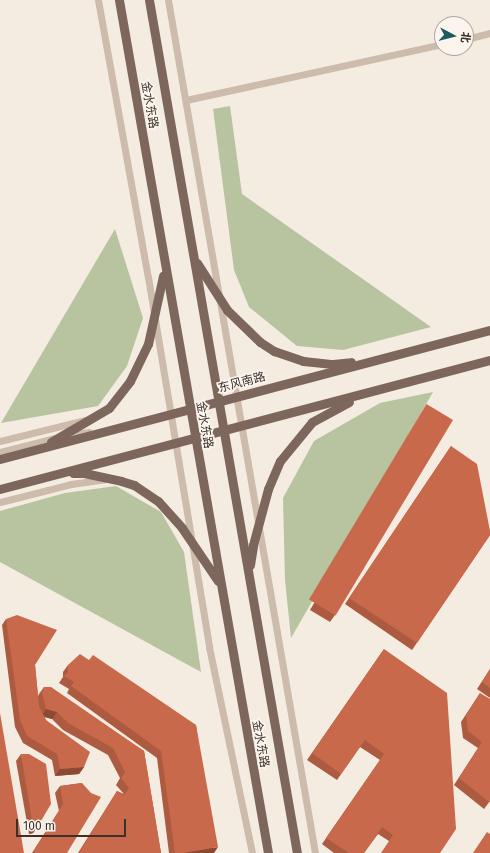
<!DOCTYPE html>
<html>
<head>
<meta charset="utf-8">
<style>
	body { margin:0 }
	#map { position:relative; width:490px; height:853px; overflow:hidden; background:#f4ebe1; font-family:"Fira Sans","Noto Sans SC",sans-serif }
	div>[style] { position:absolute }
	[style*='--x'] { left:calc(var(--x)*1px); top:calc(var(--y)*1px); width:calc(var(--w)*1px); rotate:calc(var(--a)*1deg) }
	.green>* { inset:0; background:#b8c4a0 }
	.minor>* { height:7px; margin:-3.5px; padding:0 3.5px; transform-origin:3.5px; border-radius:3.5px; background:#cdbbac }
	.major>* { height:9px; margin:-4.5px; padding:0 4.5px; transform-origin:4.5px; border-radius:4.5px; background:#7d675c }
	.wall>* { inset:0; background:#ac5a40 }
	.shaded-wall>* { inset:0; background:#8c4a34 }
	.building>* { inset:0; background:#c8694b; transform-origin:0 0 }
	span { translate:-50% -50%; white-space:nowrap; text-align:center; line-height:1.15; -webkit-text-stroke:3.5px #fbf5ee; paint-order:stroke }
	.street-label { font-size:12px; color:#3b302b }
	.north { position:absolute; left:434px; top:16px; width:40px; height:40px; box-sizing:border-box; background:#fbf5ee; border:1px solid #aea6a0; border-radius:50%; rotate:97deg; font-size:11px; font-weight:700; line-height:16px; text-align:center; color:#3b302b }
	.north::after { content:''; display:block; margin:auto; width:14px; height:18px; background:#1f5a5e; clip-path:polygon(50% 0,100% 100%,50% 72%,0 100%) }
	.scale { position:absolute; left:16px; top:819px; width:110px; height:18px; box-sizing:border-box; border:2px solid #3b302b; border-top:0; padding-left:5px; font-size:12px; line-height:14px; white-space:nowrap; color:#3b302b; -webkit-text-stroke:3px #fbf5ee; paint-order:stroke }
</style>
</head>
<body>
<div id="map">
	<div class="green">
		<div style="clip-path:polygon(230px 106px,242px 194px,431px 327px,343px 350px,297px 346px,249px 307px,234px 270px,213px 109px)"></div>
		<div style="clip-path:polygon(115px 229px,143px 318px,127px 366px,98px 406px,1px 423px)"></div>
		<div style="clip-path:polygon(433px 392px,291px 638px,285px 580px,283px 498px,314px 441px,380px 403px)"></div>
		<div style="clip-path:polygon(116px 486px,161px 512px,184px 552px,201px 672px,0 562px,0 511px,65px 493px)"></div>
	</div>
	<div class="minor">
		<div style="--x:98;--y:0;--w:281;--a:79.8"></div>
		<div style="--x:148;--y:277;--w:375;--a:80.6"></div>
		<div style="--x:209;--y:647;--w:210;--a:78.2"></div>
		<div style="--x:168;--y:0;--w:866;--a:80.22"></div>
		<div style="--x:466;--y:39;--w:25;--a:-14"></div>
		<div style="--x:186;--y:100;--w:262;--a:-12.3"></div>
		<div style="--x:65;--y:435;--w:24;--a:-7"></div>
		<div style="--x:0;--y:441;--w:88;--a:-13.9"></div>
		<div style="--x:0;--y:452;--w:57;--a:-14.3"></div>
		<div style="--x:0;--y:502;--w:73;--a:-14.2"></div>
		<div style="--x:71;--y:484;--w:34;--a:-8"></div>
	</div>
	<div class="major">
		<div style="--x:119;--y:0;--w:866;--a:80.09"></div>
		<div style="--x:149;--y:0;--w:866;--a:80.16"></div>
		<div style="--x:197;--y:263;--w:56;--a:57.4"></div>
		<div style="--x:227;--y:310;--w:46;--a:44.1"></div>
		<div style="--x:260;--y:342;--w:17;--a:33"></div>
		<div style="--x:274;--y:351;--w:31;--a:19"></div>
		<div style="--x:303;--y:361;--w:30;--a:6"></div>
		<div style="--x:333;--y:364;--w:18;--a:-6"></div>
		<div style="--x:51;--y:442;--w:67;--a:-30.4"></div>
		<div style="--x:109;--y:408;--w:34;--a:-52"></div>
		<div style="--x:130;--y:381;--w:41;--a:-64.1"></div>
		<div style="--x:148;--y:344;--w:70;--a:-77.6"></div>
		<div style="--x:0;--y:459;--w:507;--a:-14.75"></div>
		<div style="--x:73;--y:473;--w:11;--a:0"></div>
		<div style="--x:84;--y:473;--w:38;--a:12"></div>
		<div style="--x:121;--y:481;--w:14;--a:17"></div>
		<div style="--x:134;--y:485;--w:29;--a:34"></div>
		<div style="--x:158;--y:501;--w:36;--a:48"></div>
		<div style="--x:182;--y:528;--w:64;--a:55.8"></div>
		<div style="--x:0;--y:489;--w:507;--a:-14.75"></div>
		<div style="--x:250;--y:565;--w:20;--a:-81"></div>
		<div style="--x:253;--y:545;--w:58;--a:-75"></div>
		<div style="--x:268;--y:489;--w:30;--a:-67"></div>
		<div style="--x:280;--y:461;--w:50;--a:-50.6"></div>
		<div style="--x:312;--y:422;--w:42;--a:-28.4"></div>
	</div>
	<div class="wall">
		<div style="clip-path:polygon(422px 425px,335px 615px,330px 622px,310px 610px,417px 432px)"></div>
		<div style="clip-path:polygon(451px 446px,490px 535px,412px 650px,345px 604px)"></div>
		<div style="clip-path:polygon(6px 619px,35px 665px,38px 696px,39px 694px,44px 687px,144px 751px,161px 853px,78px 853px,117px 791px,124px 794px,116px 785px,120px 778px,108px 755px,63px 730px,52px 719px,44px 717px,46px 720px,84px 767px,79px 774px,55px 776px,52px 760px,23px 743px,15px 727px,2px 625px)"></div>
		<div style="clip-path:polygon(384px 649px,456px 829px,389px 841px,378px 834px,364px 853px,334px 853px,322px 844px,380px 760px,360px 747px,337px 780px,307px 760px)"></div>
		<div style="clip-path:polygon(68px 665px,196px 725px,214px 853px,169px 853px,157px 758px,67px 693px,69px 689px,59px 683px,63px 677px,63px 672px)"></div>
		<div style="clip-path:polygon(490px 669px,490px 698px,477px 689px)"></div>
		<div style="clip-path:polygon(480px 693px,490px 801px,484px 809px,454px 785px,478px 748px,463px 738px,461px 722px)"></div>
		<div style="clip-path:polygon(21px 754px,38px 826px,33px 833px,29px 834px,16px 761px)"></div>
		<div style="clip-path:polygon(82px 783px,67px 853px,32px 853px,59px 811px,55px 793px,60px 786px)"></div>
	</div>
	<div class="shaded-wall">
		<div style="clip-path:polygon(46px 709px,57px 712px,52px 719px,42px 716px)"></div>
		<div style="clip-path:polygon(84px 767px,79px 774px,55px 776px,60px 769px)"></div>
		<div style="clip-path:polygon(38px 826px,33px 833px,29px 834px,33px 827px)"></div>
		<div style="clip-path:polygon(218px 847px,214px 853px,183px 853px)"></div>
	</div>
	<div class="building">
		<div style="left:453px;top:420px;width:228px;height:31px;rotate:121deg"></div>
		<div style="clip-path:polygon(451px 446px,477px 464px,490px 531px,490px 535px,417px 643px,349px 598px)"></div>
		<div style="clip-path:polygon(17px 615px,57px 630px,35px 665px,39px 706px,46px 720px,90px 752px,84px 767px,60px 769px,57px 754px,27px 736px,20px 720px,6px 619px)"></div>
		<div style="clip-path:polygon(384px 649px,447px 693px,456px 829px,440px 853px,381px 853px,393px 835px,382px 827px,364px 853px,349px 853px,326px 838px,384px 754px,365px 740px,341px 774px,312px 753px)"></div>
		<div style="clip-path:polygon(80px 654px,89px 660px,93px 655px,196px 725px,218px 847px,183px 853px,175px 853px,161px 751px,71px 686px,74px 682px,64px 676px,68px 672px,68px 665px)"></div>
		<div style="clip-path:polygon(490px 669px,490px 688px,482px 682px)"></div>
		<div style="clip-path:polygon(44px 687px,51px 687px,144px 751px,161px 853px,79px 853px,117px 791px,124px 795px,129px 788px,121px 778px,125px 772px,113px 748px,68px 723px,57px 712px,46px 709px,42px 693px)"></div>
		<div style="clip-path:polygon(480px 693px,490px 699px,490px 801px,489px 802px,459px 778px,482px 742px,468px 731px,466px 715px)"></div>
		<div style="clip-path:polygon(0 713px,24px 853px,0 853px)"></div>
		<div style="clip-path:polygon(21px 754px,29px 754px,46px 764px,51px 804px,38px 826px,33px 827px)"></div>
		<div style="clip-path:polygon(82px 783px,91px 793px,101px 797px,67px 853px,35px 853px,34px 850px,63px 804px,60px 786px)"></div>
		<div style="clip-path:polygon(487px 832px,490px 834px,490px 853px,473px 853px)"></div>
	</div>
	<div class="street-label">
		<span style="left:149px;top:105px;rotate:80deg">金水东路</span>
		<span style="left:242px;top:383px;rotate:-15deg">东风南路</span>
		<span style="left:204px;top:425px;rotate:80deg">金水东路</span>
		<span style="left:260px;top:744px;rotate:80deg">金水东路</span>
	</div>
	<div class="north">北</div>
	<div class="scale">100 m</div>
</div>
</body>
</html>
